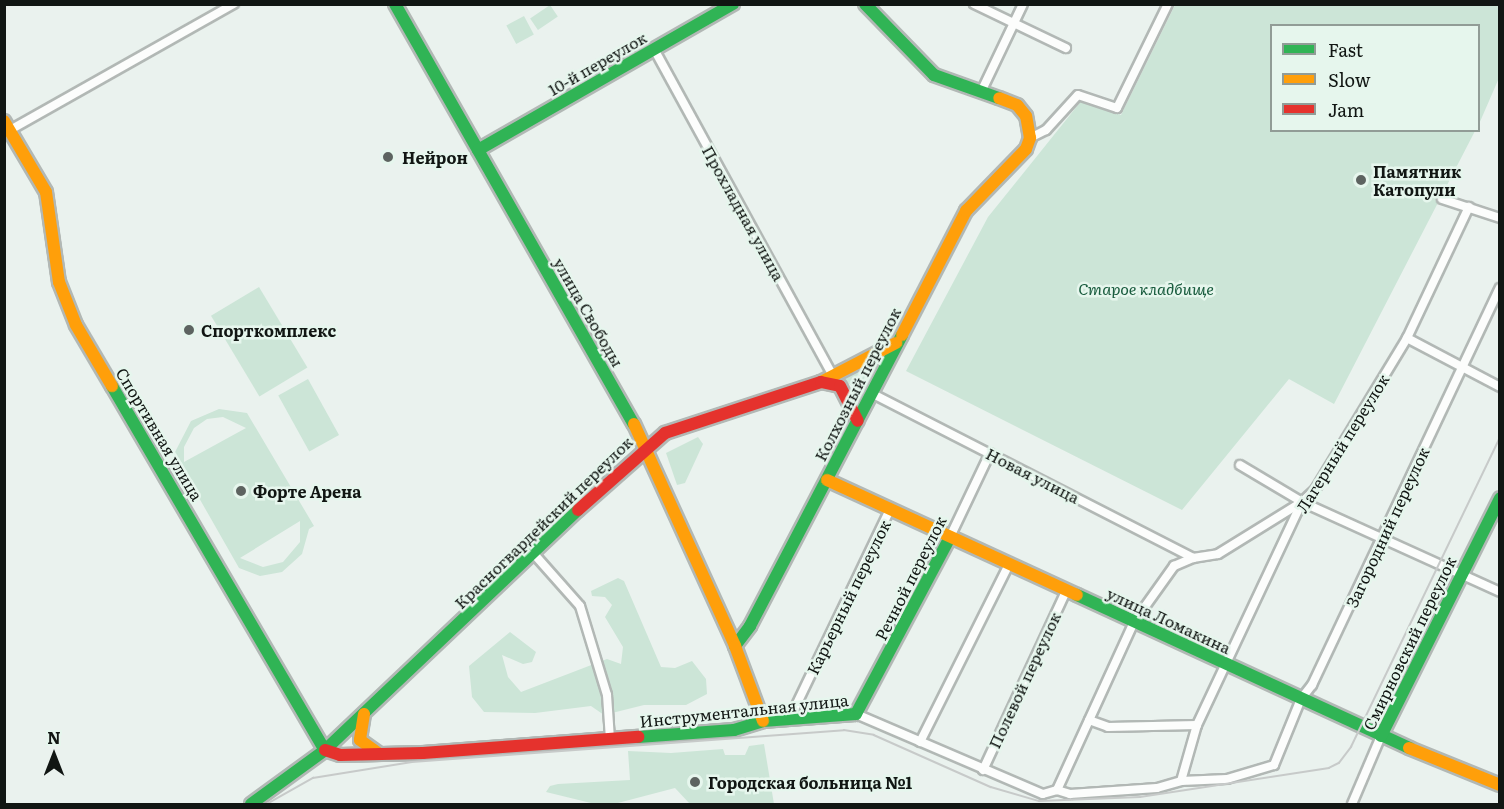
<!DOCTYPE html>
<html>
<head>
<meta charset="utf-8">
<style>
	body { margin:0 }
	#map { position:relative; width:1504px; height:809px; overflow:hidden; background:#eaf2ee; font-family:Literata,serif }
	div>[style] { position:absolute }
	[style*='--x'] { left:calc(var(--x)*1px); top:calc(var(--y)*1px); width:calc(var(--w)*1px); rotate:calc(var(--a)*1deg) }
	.green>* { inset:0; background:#cce5d7; transform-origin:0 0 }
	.roads { filter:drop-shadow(2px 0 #b2b8b5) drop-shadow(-2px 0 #b2b8b5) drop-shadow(0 2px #b2b8b5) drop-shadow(0 -2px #b2b8b5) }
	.street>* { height:8px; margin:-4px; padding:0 4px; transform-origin:4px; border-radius:4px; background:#fcfdfc }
	.fast>* { height:12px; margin:-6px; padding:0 6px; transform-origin:6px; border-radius:6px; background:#30b455 }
	.slow>* { height:12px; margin:-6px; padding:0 6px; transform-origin:6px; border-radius:6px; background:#ff9f0a }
	.jam>* { height:12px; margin:-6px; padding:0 6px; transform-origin:6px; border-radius:6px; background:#e5322d }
	.tram>* { height:1.5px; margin:-0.75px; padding:0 0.75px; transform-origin:0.75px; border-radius:0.75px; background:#c7cac9 }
	.dots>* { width:16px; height:16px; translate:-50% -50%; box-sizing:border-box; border:3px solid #e6f6ed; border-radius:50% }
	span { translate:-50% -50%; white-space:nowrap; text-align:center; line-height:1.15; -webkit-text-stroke:5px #e6f6ed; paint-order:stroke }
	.street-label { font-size:16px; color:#111613 }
	.poi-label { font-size:16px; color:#111613; font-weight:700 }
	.left { translate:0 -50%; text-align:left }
	.park-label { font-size:16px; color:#195c3e; font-style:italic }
	.frame { position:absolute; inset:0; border:6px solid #111613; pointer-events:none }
	.legend { position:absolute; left:1270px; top:24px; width:210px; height:108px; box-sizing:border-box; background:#e6f6ed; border:2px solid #919c96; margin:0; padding:8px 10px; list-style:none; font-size:18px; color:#111613 }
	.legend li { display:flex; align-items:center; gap:12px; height:30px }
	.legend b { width:30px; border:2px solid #919c96 }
	.north { position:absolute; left:24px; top:725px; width:60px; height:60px; -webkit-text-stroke:4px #e6f6ed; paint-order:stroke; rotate:0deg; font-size:16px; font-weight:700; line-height:24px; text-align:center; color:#111613 }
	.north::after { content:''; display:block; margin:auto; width:21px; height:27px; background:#111613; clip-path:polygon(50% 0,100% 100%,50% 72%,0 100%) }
</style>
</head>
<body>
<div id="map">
	<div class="green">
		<div style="left:550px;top:5px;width:14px;height:24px;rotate:56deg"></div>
		<div style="clip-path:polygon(1175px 5px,1499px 5px,1499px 78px,1479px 124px,1478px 26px,1272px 26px,1272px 130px,1475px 131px,1334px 404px,1289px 379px,1182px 510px,906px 371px,988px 217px,1082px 100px,1121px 115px)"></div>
		<div style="left:524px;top:16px;width:21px;height:20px;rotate:62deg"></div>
		<div style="left:259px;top:287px;width:94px;height:56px;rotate:59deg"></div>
		<div style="clip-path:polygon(882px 359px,862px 401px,856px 388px,840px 379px)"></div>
		<div style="left:308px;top:379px;width:64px;height:34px;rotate:61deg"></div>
		<div style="clip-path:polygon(evenodd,219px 409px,247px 413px,314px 526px,309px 529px,302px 554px,282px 572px,260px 576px,239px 568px,174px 454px,191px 421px,219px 409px,223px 417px,246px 428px,184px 462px,184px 447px,194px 428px,207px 419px,223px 417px,219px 409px,300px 521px,300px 542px,283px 562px,263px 567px,240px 558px,300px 521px)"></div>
		<div style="clip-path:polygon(698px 437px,703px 444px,685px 483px,677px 485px,666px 453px)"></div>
		<div style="clip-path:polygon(618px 578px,624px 581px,661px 667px,675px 668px,692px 661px,706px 679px,707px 694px,686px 705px,644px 705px,604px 715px,591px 706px,535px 713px,484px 712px,472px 697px,469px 666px,510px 632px,536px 652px,532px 662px,523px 664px,502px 655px,508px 677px,521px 692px,607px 659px,621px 664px,623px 647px,605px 617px,612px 605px,605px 597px,592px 596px,591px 591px)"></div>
		<div style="clip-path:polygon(764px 744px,774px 804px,690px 804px,675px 788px,614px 804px,595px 804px,546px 792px,550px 786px,558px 784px,630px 780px,628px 751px,671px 753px,723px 749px,725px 755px,745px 755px,749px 746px)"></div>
	</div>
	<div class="roads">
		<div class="street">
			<div style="--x:974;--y:4;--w:102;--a:25.6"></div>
			<div style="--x:654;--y:49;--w:373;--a:61.3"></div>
			<div style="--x:982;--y:90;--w:95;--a:-64.5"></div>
			<div style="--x:10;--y:130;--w:257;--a:-29.4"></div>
			<div style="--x:1030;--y:138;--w:18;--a:-27"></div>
			<div style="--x:1046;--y:130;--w:47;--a:-47.6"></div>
			<div style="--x:1078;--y:95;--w:41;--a:18.4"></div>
			<div style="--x:1117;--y:108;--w:116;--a:-63.9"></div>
			<div style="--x:1442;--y:199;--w:61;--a:18.1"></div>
			<div style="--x:1407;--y:338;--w:105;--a:27.8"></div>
			<div style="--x:873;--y:394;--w:360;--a:27.1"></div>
			<div style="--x:1240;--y:465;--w:72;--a:30.8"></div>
			<div style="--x:1302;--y:502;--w:217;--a:24.4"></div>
			<div style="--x:950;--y:537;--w:93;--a:-64.5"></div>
			<div style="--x:534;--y:554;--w:69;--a:48.5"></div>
			<div style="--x:580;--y:606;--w:93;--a:73.1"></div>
			<div style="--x:607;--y:695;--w:44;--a:86.1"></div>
			<div style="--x:856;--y:714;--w:203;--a:23.2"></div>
			<div style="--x:1043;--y:794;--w:15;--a:-16"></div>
			<div style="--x:1057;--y:790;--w:14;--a:17"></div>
			<div style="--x:1070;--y:794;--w:87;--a:-3.9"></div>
			<div style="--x:1157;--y:788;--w:25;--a:-16"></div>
			<div style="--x:1181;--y:781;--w:46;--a:-2.5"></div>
			<div style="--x:1227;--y:779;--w:49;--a:-16.6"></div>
			<div style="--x:1274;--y:765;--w:71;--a:-67.8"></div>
			<div style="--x:1301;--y:699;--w:18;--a:-52"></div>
			<div style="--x:1312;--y:685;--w:439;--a:-64.7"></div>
			<div style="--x:790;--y:718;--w:232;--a:-64.4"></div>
			<div style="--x:1089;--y:720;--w:20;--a:20"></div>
			<div style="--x:1108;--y:727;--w:89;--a:-1.3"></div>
			<div style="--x:920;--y:742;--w:199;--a:-63.4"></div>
			<div style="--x:983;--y:770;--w:197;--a:-65.1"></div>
			<div style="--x:1181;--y:781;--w:58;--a:-74.1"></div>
			<div style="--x:1197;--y:725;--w:246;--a:-64.8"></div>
			<div style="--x:1302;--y:502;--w:18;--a:-43"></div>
			<div style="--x:1315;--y:490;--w:178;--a:-58.8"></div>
			<div style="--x:1407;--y:338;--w:145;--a:-64.7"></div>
			<div style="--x:1057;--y:790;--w:185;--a:-65.4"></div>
			<div style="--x:1134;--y:622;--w:69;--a:-54.5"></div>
			<div style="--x:1174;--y:566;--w:21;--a:-23"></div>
			<div style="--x:1193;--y:558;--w:25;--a:-9"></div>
			<div style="--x:1218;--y:554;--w:99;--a:-31.8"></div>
			<div style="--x:1352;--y:804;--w:74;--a:-66.9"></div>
		</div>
		<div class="fast">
			<div style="--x:395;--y:4;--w:483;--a:60.4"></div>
			<div style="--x:865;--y:4;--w:99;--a:45.8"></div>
			<div style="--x:934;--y:75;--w:69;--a:19.5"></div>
			<div style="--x:478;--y:150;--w:294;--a:-29.8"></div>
			<div style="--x:112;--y:386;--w:422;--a:59.7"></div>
			<div style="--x:1077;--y:595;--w:366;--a:24.7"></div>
			<div style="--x:735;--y:646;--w:25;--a:-53"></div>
			<div style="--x:750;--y:626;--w:328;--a:-62.4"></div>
			<div style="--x:1381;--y:736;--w:266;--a:-63.4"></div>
			<div style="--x:638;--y:737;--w:96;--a:-4.2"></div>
			<div style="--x:734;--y:730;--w:30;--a:-17"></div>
			<div style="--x:763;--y:721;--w:93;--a:-4.3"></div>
			<div style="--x:856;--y:714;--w:200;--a:-62"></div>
			<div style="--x:251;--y:804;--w:92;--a:-36.1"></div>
			<div style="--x:325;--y:750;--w:349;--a:-43.5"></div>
		</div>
		<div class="slow">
			<div style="--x:4;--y:121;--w:82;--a:59.4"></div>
			<div style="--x:46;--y:192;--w:91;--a:81.8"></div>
			<div style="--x:59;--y:282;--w:46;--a:68.4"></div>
			<div style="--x:76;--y:325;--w:71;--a:59.5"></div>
			<div style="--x:902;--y:335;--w:140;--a:-62.7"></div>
			<div style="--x:966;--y:211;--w:86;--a:-45.9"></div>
			<div style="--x:1026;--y:149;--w:12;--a:-70"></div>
			<div style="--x:1030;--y:138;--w:22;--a:-100"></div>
			<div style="--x:1026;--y:116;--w:14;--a:-129"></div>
			<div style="--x:1017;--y:105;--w:19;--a:-159"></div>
			<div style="--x:821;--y:382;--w:85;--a:-27.5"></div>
			<div style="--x:634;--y:424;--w:244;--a:65.5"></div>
			<div style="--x:735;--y:646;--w:80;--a:69.5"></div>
			<div style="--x:827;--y:480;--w:275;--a:24.7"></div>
			<div style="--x:364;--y:714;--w:26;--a:99"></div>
			<div style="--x:360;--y:740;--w:22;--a:36"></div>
			<div style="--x:1409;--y:748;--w:98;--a:22.1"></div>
		</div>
		<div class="jam">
			<div style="--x:578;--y:510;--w:116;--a:-41.5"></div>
			<div style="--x:665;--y:433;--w:164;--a:-18.1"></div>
			<div style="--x:821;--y:382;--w:19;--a:12"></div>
			<div style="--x:840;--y:386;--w:39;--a:63"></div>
			<div style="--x:325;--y:750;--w:16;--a:18"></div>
			<div style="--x:340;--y:755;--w:83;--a:-1.4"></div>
			<div style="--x:423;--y:753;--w:216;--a:-4.3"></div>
		</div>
	</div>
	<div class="tram">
		<div style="--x:267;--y:804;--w:53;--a:-29.5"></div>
		<div style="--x:313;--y:778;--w:100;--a:-9.2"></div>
		<div style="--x:412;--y:762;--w:433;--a:-4.2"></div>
		<div style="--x:844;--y:730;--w:30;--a:9"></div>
		<div style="--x:874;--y:735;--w:128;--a:24"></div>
		<div style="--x:991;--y:787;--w:50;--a:16.3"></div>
		<div style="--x:1039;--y:801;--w:101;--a:-2.3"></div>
		<div style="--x:1140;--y:797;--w:191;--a:-8.7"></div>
		<div style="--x:1329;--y:768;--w:11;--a:-27"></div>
		<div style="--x:1339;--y:763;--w:20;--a:-53"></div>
		<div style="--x:1351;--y:747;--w:344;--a:-64.3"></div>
	</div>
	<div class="dots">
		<div style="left:388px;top:157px;background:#5d6360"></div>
		<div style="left:1361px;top:180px;background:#5d6360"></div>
		<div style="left:189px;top:330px;background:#5d6360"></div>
		<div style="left:241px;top:491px;background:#5d6360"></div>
		<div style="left:695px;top:782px;background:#5d6360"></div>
	</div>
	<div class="street-label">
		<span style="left:597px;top:63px;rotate:-30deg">10-й переулок</span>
		<span style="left:744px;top:213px;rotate:61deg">Прохладная улица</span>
		<span style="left:589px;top:312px;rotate:60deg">улица Свободы</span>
		<span style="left:857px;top:384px;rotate:-63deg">Колхозный переулок</span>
		<span style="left:160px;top:434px;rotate:59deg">Спортивная улица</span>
		<span style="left:1342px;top:443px;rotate:-58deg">Лагерный переулок</span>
		<span style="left:1033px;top:475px;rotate:27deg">Новая улица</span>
		<span style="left:543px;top:522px;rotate:-44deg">Красногвардейский переулок</span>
		<span style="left:1387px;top:527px;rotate:-65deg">Загородний переулок</span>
		<span style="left:910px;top:578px;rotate:-63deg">Речной переулок</span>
		<span style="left:848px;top:597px;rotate:-64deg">Карьерный переулок</span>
		<span style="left:1169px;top:620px;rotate:25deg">улица Ломакина</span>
		<span style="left:1409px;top:643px;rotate:-64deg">Смирновский переулок</span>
		<span style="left:1024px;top:680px;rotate:-65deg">Полевой переулок</span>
		<span style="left:744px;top:710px;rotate:-6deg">Инструментальная улица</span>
	</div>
	<div class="poi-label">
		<span class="left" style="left:402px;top:157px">Нейрон</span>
		<span class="left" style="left:1373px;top:180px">Памятник<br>Катопули</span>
		<span class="left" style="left:201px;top:330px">Спорткомплекс</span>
		<span class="left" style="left:253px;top:491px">Форте Арена</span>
		<span class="left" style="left:708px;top:782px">Городская больница №1</span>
	</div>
	<div class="park-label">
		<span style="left:1146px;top:288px">Старое кладбище</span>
	</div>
	<div class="frame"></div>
	<ul class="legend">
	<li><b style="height:8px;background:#30b455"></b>Fast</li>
	<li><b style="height:8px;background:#ff9f0a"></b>Slow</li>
	<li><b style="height:8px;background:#e5322d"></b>Jam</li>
	</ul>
	<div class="north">N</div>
</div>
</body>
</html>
